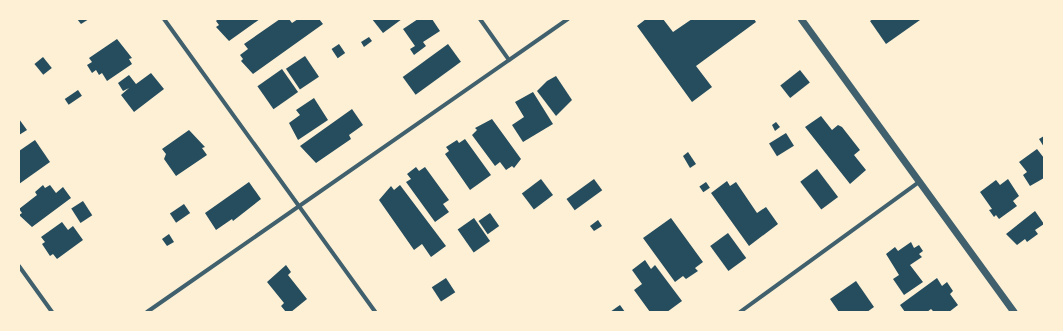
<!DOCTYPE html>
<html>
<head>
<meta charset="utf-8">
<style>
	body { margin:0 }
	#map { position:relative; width:1063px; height:331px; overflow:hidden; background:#fdf0d5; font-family:Rubik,sans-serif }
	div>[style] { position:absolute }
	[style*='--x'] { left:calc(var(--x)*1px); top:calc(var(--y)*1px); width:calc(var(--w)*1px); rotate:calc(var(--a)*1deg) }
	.building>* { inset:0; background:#264d5e; transform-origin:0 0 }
	.minor>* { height:4px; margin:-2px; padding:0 2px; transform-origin:2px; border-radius:2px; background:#3f606c }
	.tertiary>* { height:7px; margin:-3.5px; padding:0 3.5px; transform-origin:3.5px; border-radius:3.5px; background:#3f606c }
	span { translate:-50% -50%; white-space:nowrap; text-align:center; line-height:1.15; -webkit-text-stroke:4px #fdf0d5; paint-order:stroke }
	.frame { position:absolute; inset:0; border:20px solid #fdf0d5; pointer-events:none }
</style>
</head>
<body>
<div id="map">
	<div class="building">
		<div style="clip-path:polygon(77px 19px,89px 19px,81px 24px)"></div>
		<div style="clip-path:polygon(218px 19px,260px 19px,229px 41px,216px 27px,219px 25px,216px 21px)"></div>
		<div style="clip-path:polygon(280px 19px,289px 19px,292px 23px,298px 19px,319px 19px,323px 24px,253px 74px,241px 61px,243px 59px,240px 55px,248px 49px,244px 44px)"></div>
		<div style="clip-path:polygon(372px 19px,402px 19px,383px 33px)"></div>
		<div style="clip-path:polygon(418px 19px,432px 19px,440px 31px,423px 42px,426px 46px,414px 55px,410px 49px,415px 46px,403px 29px)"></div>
		<div style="clip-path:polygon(646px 19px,663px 19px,673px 32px,692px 19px,754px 19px,756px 22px,696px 66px,712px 87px,692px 102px,637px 26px)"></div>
		<div style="clip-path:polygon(873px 19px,919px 19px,920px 20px,886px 44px,870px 21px)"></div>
		<div style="clip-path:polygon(369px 37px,372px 41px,364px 47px,361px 42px)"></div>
		<div style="clip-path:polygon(117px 39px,132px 58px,129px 59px,132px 64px,107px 81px,102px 73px,99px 75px,96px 70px,92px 73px,87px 65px,92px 62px,89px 58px)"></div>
		<div style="left:339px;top:44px;width:11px;height:9px;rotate:56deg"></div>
		<div style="left:448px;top:44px;width:22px;height:56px;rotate:54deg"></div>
		<div style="left:305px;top:56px;width:25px;height:23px;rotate:56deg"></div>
		<div style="left:43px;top:57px;width:14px;height:11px;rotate:51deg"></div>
		<div style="left:282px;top:69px;width:28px;height:30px;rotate:55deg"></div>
		<div style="left:800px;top:70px;width:16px;height:25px;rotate:52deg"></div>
		<div style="clip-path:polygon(151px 73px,164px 89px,134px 112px,121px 95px,129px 88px,123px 91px,118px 83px,129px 75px,136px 84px)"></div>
		<div style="clip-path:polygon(556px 76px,572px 100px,556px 116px,537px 91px,547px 81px)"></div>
		<div style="left:78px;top:90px;width:7px;height:16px;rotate:56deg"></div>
		<div style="clip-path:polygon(533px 92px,553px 124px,523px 142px,512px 125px,524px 117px,515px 102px)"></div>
		<div style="clip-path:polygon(314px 98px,328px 120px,298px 140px,289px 123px,300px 115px,296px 110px)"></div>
		<div style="clip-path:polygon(352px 109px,363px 125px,349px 135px,351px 139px,316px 163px,300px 146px)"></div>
		<div style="clip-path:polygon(821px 116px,832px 130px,838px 125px,842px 127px,860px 150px,854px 155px,866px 170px,850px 184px,805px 127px)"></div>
		<div style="clip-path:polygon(19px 119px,27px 130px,19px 135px)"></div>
		<div style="clip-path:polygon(492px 119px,521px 159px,514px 168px,512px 166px,506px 170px,500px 162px,495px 166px,472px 135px,477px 130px,475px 128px)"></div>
		<div style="clip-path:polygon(776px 122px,780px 127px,775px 131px,772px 125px)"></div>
		<div style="clip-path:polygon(189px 130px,205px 147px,202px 148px,207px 155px,176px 176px,164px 159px,166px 154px,162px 149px)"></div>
		<div style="left:786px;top:133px;width:15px;height:20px;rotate:58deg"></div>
		<div style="clip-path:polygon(1044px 136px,1044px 147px,1039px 139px)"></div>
		<div style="clip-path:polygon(465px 139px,491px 175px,470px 190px,445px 154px,449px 151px,446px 147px,457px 140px,459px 143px)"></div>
		<div style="clip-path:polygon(35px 140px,50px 162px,19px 184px,19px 151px)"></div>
		<div style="clip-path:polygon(1037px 149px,1044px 158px,1044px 178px,1030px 186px,1023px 175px,1027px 172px,1019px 162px)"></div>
		<div style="clip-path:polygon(688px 152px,696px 164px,690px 168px,683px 156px)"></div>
		<div style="clip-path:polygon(416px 167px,419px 171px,425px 167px,449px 200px,443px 204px,449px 212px,435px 222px,406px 182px,411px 179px,407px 174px)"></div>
		<div style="left:817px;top:169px;width:35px;height:21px;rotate:53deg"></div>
		<div style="left:541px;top:179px;width:20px;height:24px;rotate:53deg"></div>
		<div style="left:594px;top:179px;width:14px;height:34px;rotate:54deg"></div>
		<div style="clip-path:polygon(1008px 179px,1019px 196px,1013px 201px,1017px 206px,999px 219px,996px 215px,994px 217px,989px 210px,992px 209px,980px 192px,996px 180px,1000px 185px)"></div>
		<div style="clip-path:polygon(727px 181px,730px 186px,736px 182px,757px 213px,766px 207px,778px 224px,749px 246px,711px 193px)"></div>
		<div style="clip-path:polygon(249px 182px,261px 199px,233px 221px,232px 219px,216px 230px,205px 213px)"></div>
		<div style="left:706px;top:182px;width:7px;height:8px;rotate:56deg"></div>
		<div style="clip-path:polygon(43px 185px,45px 188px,50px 185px,56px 193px,63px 187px,71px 198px,32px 227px,19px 215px,22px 213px,19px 209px,37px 195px,35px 192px)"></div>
		<div style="clip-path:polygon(400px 185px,446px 246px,431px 257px,422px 244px,414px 250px,379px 200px,391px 186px,394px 190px)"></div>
		<div style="left:83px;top:201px;width:17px;height:14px;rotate:57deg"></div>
		<div style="left:184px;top:204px;width:11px;height:17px;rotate:56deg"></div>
		<div style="clip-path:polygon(1035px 211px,1044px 224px,1035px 230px,1038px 234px,1027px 242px,1025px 239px,1017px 245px,1006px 234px)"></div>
		<div style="left:490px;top:213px;width:16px;height:14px;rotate:55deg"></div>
		<div style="left:474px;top:218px;width:28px;height:20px;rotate:55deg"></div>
		<div style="clip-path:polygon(671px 218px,703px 262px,695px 268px,698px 271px,686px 279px,683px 276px,675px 282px,643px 238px)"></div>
		<div style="clip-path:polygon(598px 220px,602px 226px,594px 231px,590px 226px)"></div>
		<div style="clip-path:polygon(62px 222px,68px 230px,73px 226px,83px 240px,57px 259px,53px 254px,50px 256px,42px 244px,45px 242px,41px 237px)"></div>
		<div style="left:728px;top:233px;width:31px;height:22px;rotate:54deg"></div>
		<div style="clip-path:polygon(169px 234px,174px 242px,167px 246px,162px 239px)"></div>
		<div style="clip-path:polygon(911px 242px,914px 248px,919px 245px,923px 251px,919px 254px,922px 257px,910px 265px,923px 282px,904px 295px,893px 279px,899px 275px,886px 254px,895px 247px,898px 251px)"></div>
		<div style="clip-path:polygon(645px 260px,651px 269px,655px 265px,682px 301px,667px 312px,650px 312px,634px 290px,642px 284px,632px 270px)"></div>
		<div style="clip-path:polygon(286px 265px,291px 272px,288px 275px,307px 299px,291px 312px,286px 312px,281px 306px,284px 303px,267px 282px)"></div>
		<div style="left:446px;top:278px;width:17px;height:17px;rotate:57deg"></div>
		<div style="clip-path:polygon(937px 278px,942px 286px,947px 282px,953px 291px,950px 294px,958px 305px,949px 312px,934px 312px,931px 309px,927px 312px,905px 312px,900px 305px)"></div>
		<div style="clip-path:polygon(856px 281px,874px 307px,867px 312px,839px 312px,830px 299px)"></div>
		<div style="clip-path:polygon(620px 305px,625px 312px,610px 312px)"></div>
	</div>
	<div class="minor">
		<div style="--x:164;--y:19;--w:361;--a:54.2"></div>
		<div style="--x:480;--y:19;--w:50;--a:54.7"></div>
		<div style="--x:19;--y:266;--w:57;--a:54.3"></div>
		<div style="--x:147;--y:312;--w:513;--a:-34.84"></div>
		<div style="--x:740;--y:312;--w:221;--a:-36"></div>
	</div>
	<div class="tertiary">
		<div style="--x:801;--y:19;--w:362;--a:54"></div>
	</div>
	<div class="frame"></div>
</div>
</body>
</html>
